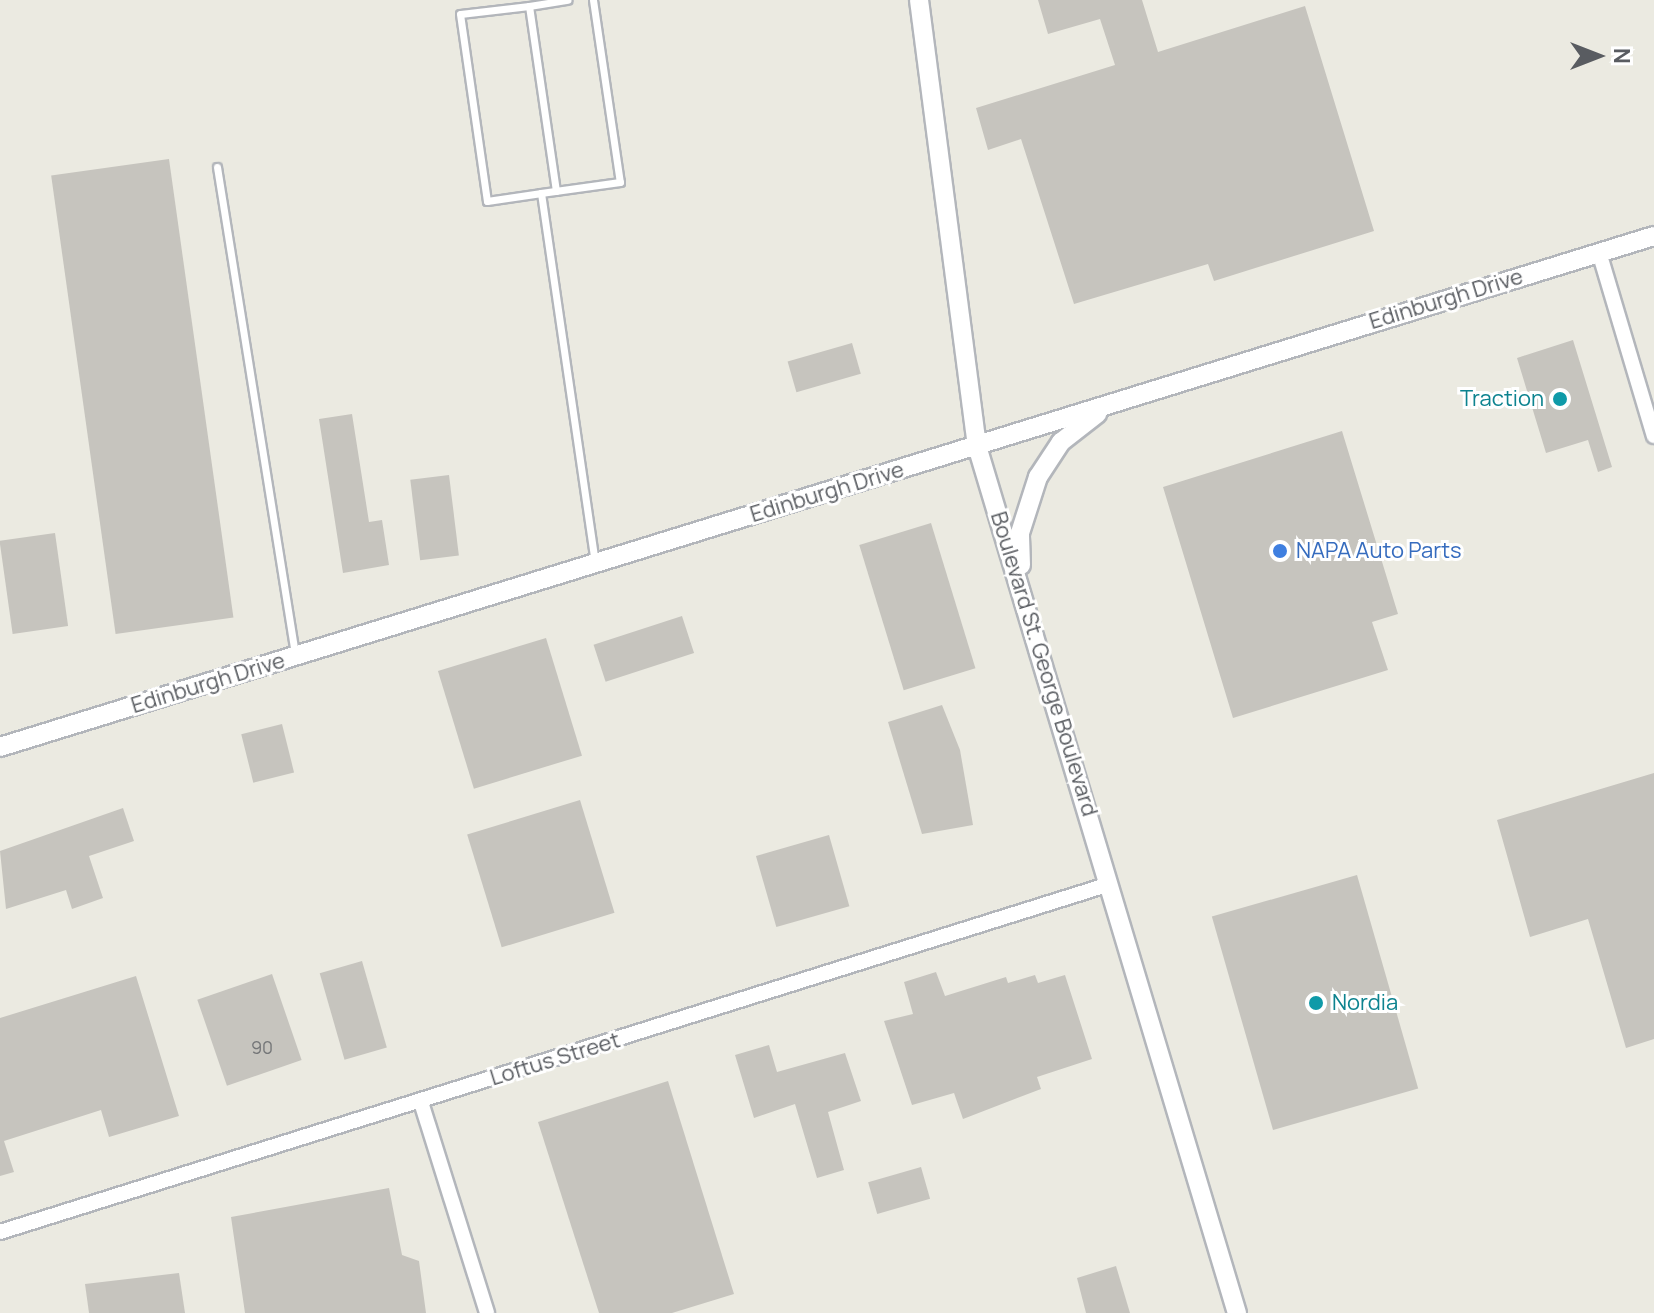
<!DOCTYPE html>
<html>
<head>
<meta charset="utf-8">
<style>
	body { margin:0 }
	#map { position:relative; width:1654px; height:1313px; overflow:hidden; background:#ebeae1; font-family:Manrope,sans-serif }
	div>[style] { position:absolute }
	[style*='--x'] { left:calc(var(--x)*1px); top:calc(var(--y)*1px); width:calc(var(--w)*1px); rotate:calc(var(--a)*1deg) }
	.building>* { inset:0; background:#c6c4be; transform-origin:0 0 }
	.roads { filter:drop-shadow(2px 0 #b3b6bb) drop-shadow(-2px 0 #b3b6bb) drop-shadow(0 2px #b3b6bb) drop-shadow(0 -2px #b3b6bb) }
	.service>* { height:7px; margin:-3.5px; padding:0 3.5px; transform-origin:3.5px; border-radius:3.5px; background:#fff }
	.minor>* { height:14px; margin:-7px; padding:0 7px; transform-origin:7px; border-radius:7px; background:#fff }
	.tertiary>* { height:18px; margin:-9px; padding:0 9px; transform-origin:9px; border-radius:9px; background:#fff }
	.dots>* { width:22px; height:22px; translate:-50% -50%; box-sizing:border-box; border:4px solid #fff; border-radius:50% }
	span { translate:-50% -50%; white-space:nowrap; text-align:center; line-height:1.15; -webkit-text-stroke:6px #fff; paint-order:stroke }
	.number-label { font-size:18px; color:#747678 }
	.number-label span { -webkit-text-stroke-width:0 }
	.street-label { font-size:22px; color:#595c61 }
	.culture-label { font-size:22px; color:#0d838f }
	.right { translate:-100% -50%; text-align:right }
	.left { translate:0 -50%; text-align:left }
	.shop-label { font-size:22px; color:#366cbe }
	.north { position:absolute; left:1558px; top:16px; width:80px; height:80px; -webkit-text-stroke:6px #fff; paint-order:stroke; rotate:90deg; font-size:22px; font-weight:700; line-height:32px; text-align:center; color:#595c61 }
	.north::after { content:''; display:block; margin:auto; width:28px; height:36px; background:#595c61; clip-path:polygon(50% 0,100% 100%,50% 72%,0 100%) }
</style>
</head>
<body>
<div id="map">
	<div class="building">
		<div style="clip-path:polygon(1038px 0,1142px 0,1158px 52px,1305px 6px,1374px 231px,1214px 281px,1208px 264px,1074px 304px,1021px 139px,988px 150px,976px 108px,1115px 65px,1100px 19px,1048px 34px)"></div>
		<div style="left:169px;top:159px;width:463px;height:119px;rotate:82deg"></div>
		<div style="clip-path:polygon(1573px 340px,1612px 467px,1598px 472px,1588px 440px,1546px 453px,1517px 358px)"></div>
		<div style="left:852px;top:343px;width:32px;height:67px;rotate:74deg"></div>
		<div style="clip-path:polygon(352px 414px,369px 522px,382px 520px,389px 565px,343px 573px,319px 419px)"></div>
		<div style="clip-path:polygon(1342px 431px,1398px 614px,1372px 622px,1388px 670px,1233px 718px,1163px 487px)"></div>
		<div style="left:449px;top:475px;width:81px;height:39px;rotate:83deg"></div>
		<div style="left:931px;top:523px;width:152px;height:75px;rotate:73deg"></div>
		<div style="left:55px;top:533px;width:94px;height:56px;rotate:82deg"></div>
		<div style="left:682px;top:616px;width:39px;height:93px;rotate:72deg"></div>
		<div style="left:546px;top:638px;width:123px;height:113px;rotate:73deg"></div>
		<div style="clip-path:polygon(942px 705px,960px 750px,973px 825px,922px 834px,888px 722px)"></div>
		<div style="left:282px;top:724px;width:50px;height:42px;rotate:76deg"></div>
		<div style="clip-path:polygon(1654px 773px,1654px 1039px,1626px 1048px,1588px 919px,1530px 937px,1497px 820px)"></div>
		<div style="left:580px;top:800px;width:118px;height:118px;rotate:73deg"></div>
		<div style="clip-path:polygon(123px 808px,134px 841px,89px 856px,103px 898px,72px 909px,66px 890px,6px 909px,0 851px)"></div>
		<div style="left:829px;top:835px;width:74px;height:76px;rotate:74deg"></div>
		<div style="left:1357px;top:875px;width:222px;height:151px;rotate:74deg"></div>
		<div style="left:362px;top:961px;width:90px;height:44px;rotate:74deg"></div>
		<div style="clip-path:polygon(936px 972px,945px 996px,1006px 977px,1008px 983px,1035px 975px,1038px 983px,1065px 975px,1092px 1059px,1037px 1077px,1041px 1089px,963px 1119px,954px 1093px,912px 1105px,884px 1021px,913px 1014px,904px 982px)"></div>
		<div style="left:272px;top:974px;width:91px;height:79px;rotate:71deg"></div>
		<div style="clip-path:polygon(136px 976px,179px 1116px,109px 1137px,101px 1110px,4px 1141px,14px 1172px,0 1176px,0 1018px)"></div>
		<div style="clip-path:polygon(769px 1045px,777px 1072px,845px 1053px,861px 1101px,828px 1112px,844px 1170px,817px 1178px,795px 1104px,754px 1118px,735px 1055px)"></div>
		<div style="clip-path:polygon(668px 1081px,734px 1294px,672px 1313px,599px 1313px,538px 1122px)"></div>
		<div style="left:921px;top:1167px;width:33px;height:55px;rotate:74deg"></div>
		<div style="clip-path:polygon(389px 1188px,402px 1255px,419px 1261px,426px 1313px,245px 1313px,231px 1217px)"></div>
		<div style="clip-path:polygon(1116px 1266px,1130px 1313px,1086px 1313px,1077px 1278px)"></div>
		<div style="clip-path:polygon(179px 1273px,185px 1313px,89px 1313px,85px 1284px)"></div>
	</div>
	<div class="roads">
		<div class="service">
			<div style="--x:593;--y:0;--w:184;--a:81.6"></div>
			<div style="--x:620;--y:182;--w:80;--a:172.1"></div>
			<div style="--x:541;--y:193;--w:372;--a:81.7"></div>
			<div style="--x:529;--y:6;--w:69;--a:173.4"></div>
			<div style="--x:460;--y:14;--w:189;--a:81.8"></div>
			<div style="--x:487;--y:201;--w:55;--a:-8.4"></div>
			<div style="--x:217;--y:167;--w:493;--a:80.9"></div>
			<div style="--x:556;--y:191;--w:187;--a:-98.3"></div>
			<div style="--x:529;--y:6;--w:39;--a:-9"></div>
		</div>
		<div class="minor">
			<div style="--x:1599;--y:252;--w:192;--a:73.4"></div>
			<div style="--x:421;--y:1102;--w:221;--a:72.6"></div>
			<div style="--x:0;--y:1232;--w:1163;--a:-17.41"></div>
		</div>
		<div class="tertiary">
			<div style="--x:919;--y:0;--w:450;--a:82.6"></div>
			<div style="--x:977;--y:446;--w:905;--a:73.31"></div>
			<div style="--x:1021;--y:565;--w:32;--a:-92"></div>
			<div style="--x:1020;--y:533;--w:59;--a:-72.2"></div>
			<div style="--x:1038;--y:477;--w:42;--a:-56.7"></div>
			<div style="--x:1061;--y:442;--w:46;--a:-37.9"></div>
			<div style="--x:0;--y:747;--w:1731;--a:-17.17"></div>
		</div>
	</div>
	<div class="dots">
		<div style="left:1560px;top:399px;background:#0f9aa8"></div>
		<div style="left:1280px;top:551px;background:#3f7fe0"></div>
		<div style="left:1316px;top:1003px;background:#0f9aa8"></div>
	</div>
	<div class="number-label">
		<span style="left:262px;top:1047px">90</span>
	</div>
	<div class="street-label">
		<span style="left:1446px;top:299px;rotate:-17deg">Edinburgh Drive</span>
		<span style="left:827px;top:492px;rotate:-17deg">Edinburgh Drive</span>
		<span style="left:1044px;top:664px;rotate:73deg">Boulevard St. George Boulevard</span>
		<span style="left:208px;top:683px;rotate:-17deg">Edinburgh Drive</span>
		<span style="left:555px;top:1059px;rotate:-17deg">Loftus Street</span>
	</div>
	<div class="culture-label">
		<span class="right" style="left:1544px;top:399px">Traction</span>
		<span class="left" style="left:1332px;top:1003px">Nordia</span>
	</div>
	<div class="shop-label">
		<span class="left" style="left:1296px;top:551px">NAPA Auto Parts</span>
	</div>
	<div class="north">N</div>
</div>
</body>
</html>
